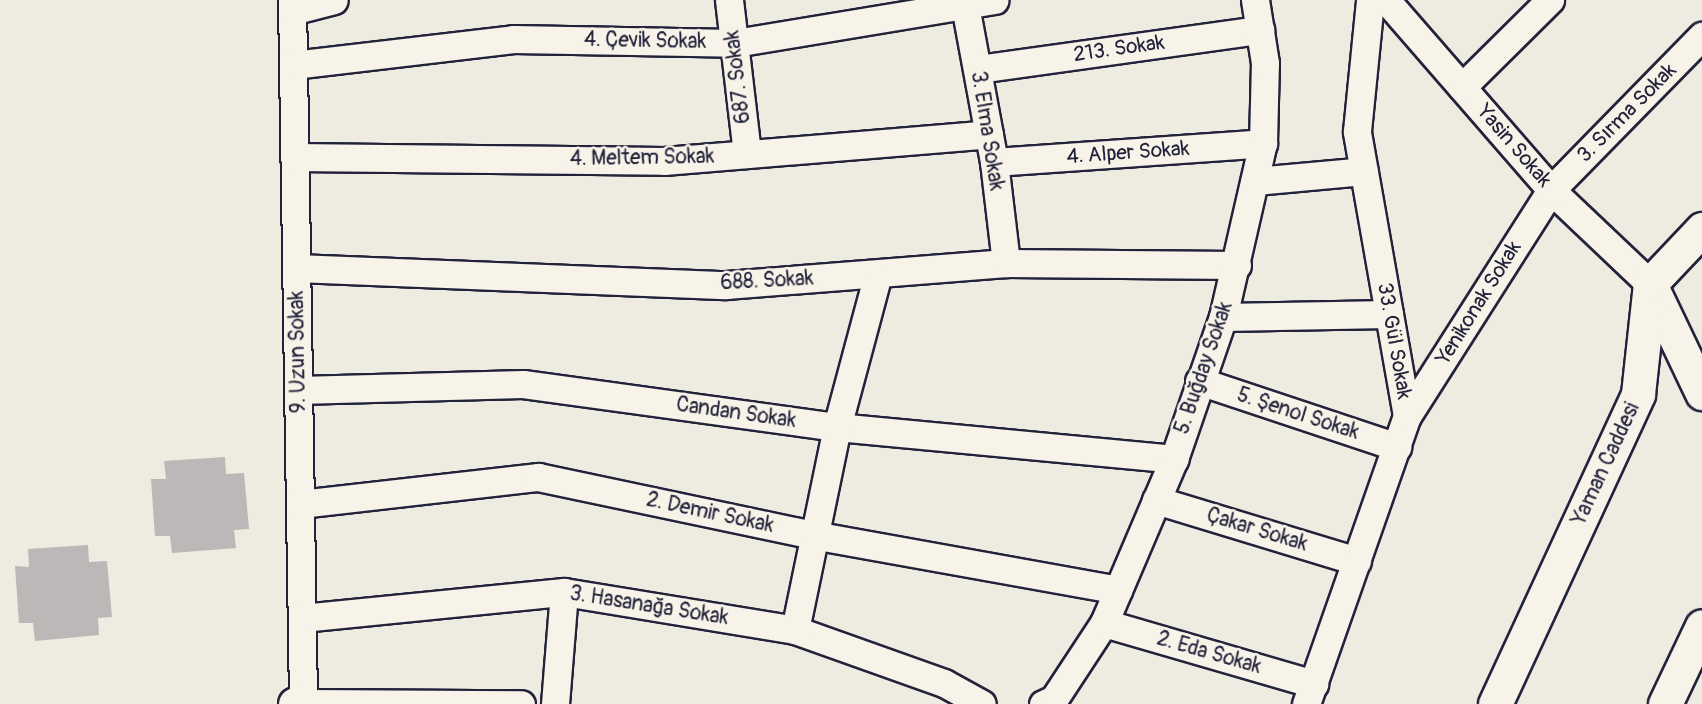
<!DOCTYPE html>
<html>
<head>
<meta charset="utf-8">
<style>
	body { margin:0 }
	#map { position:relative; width:1702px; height:704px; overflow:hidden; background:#eeebe1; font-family:Pangolin,sans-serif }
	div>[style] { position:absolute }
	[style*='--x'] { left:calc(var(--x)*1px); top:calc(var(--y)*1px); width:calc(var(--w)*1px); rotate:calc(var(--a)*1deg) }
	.building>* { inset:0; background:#bbb8b7 }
	.roads { filter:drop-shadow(2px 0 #22223b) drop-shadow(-2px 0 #22223b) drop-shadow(0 2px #22223b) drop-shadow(0 -2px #22223b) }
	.minor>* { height:27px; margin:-13.5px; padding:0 13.5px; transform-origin:13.5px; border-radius:13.5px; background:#f7f3e8 }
	.tertiary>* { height:33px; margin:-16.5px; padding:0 16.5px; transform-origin:16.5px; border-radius:16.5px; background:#f7f3e8 }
	.secondary>* { height:33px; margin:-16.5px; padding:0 16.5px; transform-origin:16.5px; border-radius:16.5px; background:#f7f3e8 }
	span { translate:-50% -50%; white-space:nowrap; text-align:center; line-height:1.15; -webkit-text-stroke:5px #f7f3e8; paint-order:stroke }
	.street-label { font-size:21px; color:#22223b }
</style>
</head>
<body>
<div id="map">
	<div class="building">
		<div style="clip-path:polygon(225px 457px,226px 474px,244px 473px,249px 529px,234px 530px,236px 548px,172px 553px,170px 536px,155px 536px,151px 479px,166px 479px,164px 461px)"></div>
		<div style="clip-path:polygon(88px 545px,89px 562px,107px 561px,112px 617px,98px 618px,99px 635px,35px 641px,33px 623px,19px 623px,15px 566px,29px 567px,28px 549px)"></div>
	</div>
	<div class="roads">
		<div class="minor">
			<div style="--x:292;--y:0;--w:704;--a:89.1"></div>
			<div style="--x:729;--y:0;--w:155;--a:83.3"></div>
			<div style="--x:964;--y:0;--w:165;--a:79.5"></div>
			<div style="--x:994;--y:162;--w:102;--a:83.2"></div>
			<div style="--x:1386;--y:0;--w:252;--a:49"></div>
			<div style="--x:1551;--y:190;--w:137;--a:43.5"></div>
			<div style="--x:292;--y:11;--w:43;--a:-14.7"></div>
			<div style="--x:293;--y:65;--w:222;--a:-6.7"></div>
			<div style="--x:513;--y:39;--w:222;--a:1"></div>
			<div style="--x:735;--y:43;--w:263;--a:-9.4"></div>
			<div style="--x:978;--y:69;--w:285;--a:-7.9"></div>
			<div style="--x:1462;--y:87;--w:124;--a:-44.7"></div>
			<div style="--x:294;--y:157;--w:370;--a:0.6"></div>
			<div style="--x:664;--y:161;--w:326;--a:-4.7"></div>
			<div style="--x:994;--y:162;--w:270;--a:-4"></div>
			<div style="--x:1255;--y:181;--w:109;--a:-5.2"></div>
			<div style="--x:296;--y:268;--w:430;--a:2.3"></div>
			<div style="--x:726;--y:285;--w:281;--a:-4.5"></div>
			<div style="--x:1006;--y:263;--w:231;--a:0.5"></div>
			<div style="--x:1223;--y:317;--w:166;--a:-1"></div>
			<div style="--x:1199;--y:381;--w:209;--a:18.4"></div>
			<div style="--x:298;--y:390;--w:225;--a:-1.5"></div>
			<div style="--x:523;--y:384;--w:317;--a:7.8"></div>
			<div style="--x:837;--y:427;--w:339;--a:5.4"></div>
			<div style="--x:1407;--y:416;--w:268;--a:-57.5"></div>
			<div style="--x:1551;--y:190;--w:216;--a:-45.6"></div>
			<div style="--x:1156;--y:500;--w:210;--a:16.9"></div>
			<div style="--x:300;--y:504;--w:240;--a:-6.5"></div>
			<div style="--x:538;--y:477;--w:281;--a:11.9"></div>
			<div style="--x:813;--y:535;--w:310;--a:10.2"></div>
			<div style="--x:302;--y:618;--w:263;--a:-5.7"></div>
			<div style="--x:564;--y:592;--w:234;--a:9.3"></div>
			<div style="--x:795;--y:630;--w:158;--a:19.6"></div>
			<div style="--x:944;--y:683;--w:43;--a:28.9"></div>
			<div style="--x:1104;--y:623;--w:219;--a:16.2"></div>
			<div style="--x:795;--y:630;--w:207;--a:-78.3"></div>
			<div style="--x:837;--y:427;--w:158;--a:-75"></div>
			<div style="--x:303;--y:703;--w:218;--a:0.3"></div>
			<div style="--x:555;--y:704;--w:112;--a:-85.4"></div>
			<div style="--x:1043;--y:704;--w:12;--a:-24"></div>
			<div style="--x:1054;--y:699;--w:91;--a:-56.7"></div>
			<div style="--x:1104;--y:623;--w:178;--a:-66.9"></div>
			<div style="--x:1174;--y:459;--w:150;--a:-71"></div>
			<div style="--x:1223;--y:317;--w:179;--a:-77.1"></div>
			<div style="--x:1263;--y:143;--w:80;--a:-88.6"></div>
			<div style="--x:1265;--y:63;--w:64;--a:-99"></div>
			<div style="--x:1306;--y:704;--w:305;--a:-70.7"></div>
			<div style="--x:1407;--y:416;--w:289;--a:-100"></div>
			<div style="--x:1357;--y:131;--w:132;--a:-84.3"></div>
		</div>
		<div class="tertiary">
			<div style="--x:295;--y:704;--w:8;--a:-7"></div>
		</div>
		<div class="secondary">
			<div style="--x:1650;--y:284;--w:121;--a:64.5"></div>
			<div style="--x:1495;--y:704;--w:341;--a:-65.2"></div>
			<div style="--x:1638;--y:394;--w:111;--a:-83.8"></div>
			<div style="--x:1650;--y:284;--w:76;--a:-46.6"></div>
			<div style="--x:1665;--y:704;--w:86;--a:-64.6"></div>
		</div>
	</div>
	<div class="street-label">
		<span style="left:645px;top:41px;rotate:1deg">4. Çevik Sokak</span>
		<span style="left:1119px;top:49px;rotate:-8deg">213. Sokak</span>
		<span style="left:738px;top:77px;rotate:-97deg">687. Sokak</span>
		<span style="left:1627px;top:113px;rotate:-45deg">3. Sırma Sokak</span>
		<span style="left:987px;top:131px;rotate:81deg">3. Elma Sokak</span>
		<span style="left:1514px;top:146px;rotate:49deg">Yasin Sokak</span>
		<span style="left:1128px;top:153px;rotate:-4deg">4. Alper Sokak</span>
		<span style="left:642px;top:158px;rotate:-1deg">4. Meltem Sokak</span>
		<span style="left:767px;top:281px;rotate:-3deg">688. Sokak</span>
		<span style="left:1479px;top:303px;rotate:-58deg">Yenikonak Sokak</span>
		<span style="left:1394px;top:341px;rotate:80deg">33. Gül Sokak</span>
		<span style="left:298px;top:352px;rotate:-91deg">9. Uzun Sokak</span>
		<span style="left:1204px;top:368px;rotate:-71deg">5. Buğday Sokak</span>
		<span style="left:736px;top:413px;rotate:8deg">Candan Sokak</span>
		<span style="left:1298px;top:414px;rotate:18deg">5. Şenol Sokak</span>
		<span style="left:1606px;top:464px;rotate:-65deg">Yaman Caddesi</span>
		<span style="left:710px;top:513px;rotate:12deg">2. Demir Sokak</span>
		<span style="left:1257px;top:530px;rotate:17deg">Çakar Sokak</span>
		<span style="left:649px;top:606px;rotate:9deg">3. Hasanağa Sokak</span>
		<span style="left:1209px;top:653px;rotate:16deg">2. Eda Sokak</span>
	</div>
</div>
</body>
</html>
